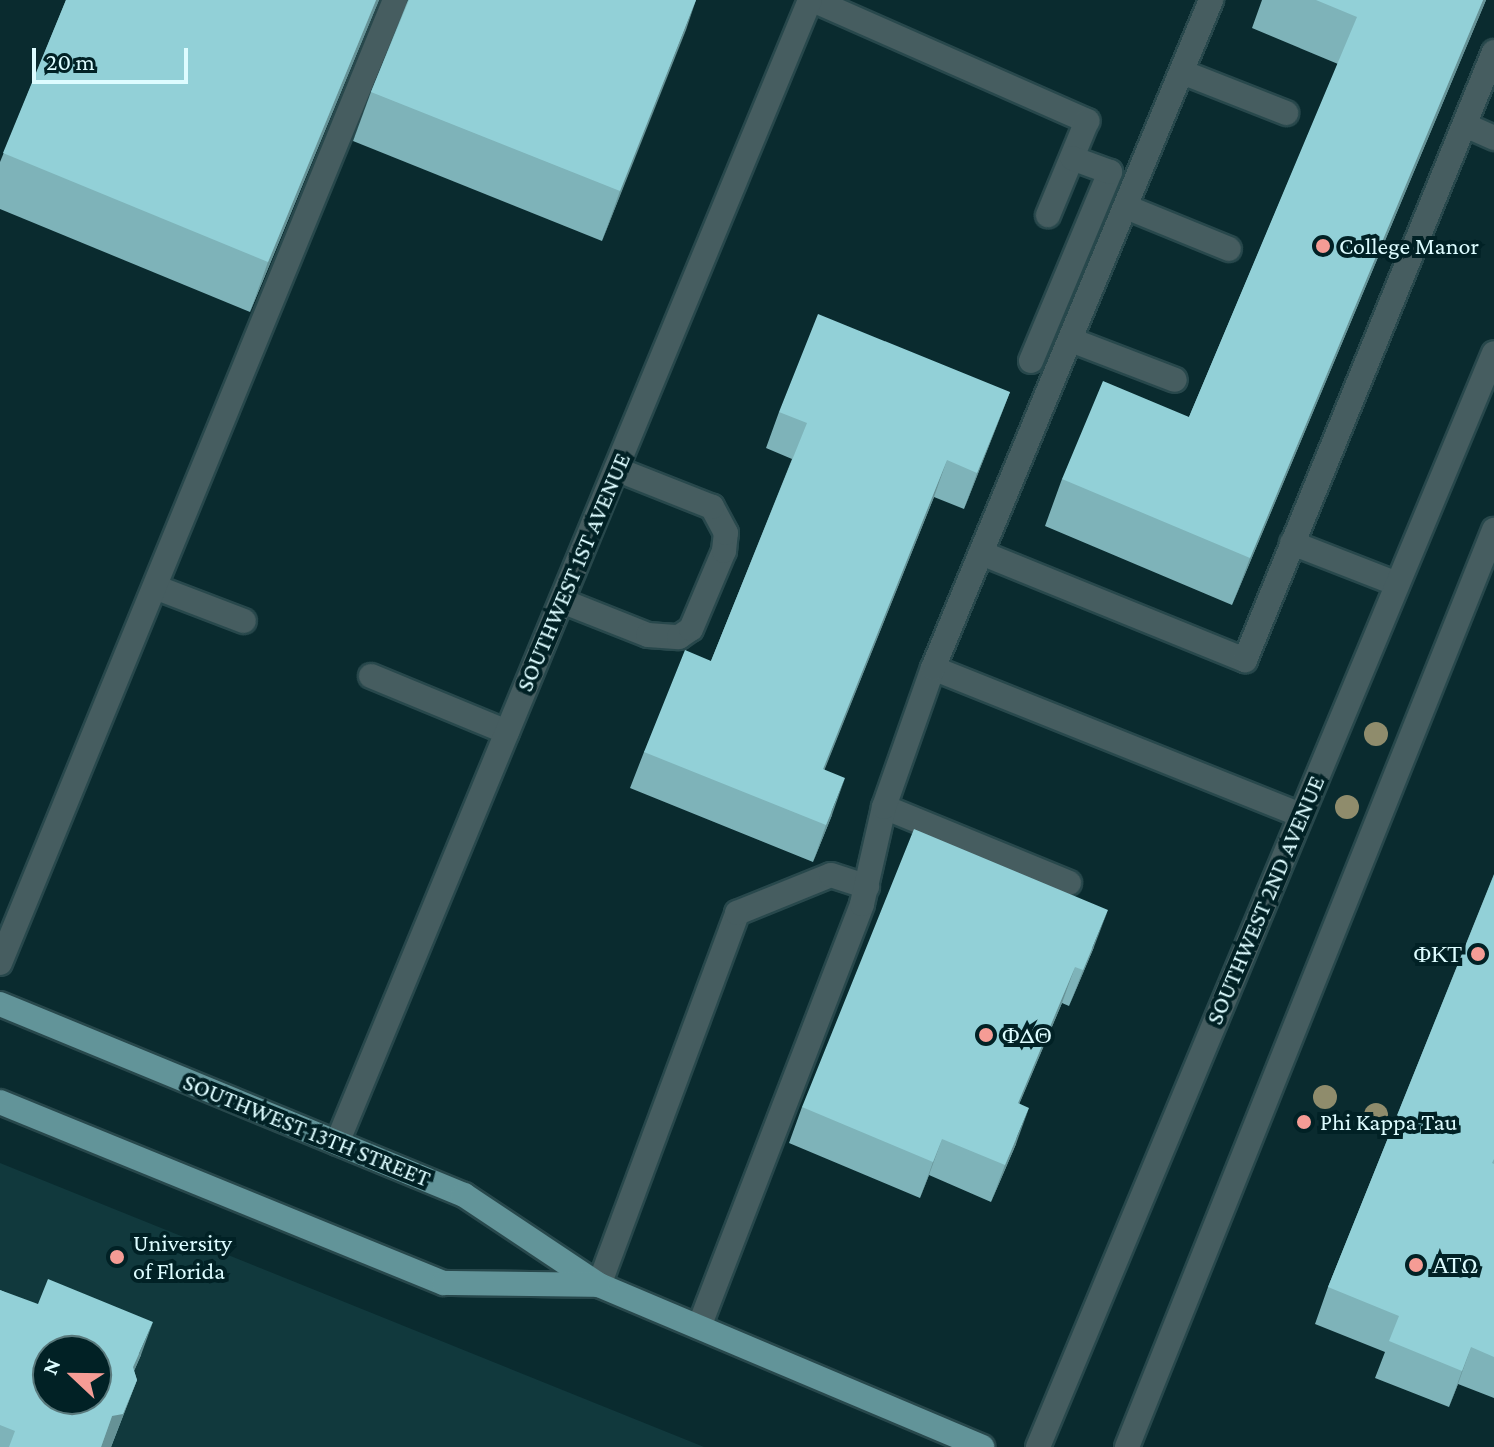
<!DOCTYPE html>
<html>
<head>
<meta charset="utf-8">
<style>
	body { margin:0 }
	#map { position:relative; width:1494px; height:1447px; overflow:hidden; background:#0a2b2f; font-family:"Crimson Pro",serif }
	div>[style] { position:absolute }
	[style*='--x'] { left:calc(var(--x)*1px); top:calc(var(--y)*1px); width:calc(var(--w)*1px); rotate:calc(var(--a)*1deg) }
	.built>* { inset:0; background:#11393d }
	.roads { filter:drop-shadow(2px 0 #28484c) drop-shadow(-2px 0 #28484c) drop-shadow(0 2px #28484c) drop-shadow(0 -2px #28484c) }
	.minor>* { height:24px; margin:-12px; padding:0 12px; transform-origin:12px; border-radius:12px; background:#465d60 }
	.major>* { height:24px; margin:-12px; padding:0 12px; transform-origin:12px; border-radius:12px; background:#629499 }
	.trees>* { width:24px; height:24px; margin:-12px; border-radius:50%; background:#8f8c6c }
	.wall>* { inset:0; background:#7eb3b9 }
	.shaded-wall>* { inset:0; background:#669296 }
	.building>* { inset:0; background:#92d0d7 }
	.dots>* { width:22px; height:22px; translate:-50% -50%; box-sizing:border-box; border:4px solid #012125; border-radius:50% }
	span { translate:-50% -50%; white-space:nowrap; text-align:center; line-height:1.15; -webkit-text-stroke:8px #012125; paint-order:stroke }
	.poi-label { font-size:24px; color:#ddfcff }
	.left { translate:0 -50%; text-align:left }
	.right { translate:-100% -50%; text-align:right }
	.street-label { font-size:24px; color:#ddfcff }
	.north { position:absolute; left:32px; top:1335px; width:80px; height:80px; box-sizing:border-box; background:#012125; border:2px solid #59797c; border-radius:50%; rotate:292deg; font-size:22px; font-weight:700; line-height:32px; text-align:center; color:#ddfcff }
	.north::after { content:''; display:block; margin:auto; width:28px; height:36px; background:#f59c95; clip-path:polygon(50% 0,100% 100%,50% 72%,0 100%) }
	.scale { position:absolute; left:32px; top:48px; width:156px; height:36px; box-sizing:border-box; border:4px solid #ddfcff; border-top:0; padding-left:10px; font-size:24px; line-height:28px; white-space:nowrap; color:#ddfcff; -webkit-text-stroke:6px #012125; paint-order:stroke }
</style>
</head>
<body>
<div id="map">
	<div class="built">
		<div style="clip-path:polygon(evenodd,0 1163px,704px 1447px,0 1447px,0 1163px,48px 1351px,96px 1351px,96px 1399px,48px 1399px,48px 1351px)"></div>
	</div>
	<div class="roads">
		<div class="minor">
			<div style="--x:813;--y:0;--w:300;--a:23.8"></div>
			<div style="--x:1087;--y:121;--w:102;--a:112.5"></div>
			<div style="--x:1182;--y:72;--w:112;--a:21.5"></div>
			<div style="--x:1465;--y:125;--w:32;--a:24"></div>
			<div style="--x:1126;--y:207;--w:111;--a:22.2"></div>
			<div style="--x:1071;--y:340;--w:111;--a:21"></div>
			<div style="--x:1031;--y:361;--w:205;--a:-67.3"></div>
			<div style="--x:1110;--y:172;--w:40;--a:-159.8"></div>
			<div style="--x:1292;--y:543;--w:113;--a:21.3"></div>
			<div style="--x:981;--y:553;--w:285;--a:22.1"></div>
			<div style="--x:1245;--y:660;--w:657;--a:-67.73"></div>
			<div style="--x:155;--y:587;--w:95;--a:20.9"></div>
			<div style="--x:562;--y:601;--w:92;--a:21.6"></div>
			<div style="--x:648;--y:635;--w:31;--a:4"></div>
			<div style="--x:679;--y:637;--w:14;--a:-34"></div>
			<div style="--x:691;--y:629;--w:85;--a:-67.1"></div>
			<div style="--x:724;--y:551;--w:18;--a:-84"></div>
			<div style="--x:726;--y:533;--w:30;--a:-118"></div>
			<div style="--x:712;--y:507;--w:103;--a:-158.4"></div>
			<div style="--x:933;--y:668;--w:395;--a:21.8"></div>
			<div style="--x:371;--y:676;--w:147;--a:22.4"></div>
			<div style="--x:884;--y:807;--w:200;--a:22.3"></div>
			<div style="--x:0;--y:963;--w:1041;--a:-67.7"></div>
			<div style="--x:337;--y:1143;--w:1237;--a:-67.52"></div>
			<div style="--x:599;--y:1285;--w:397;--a:-69.6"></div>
			<div style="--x:737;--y:913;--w:101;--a:-22"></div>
			<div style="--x:831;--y:875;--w:38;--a:18"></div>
			<div style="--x:699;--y:1327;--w:453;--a:-68.9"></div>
			<div style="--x:862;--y:904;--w:99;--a:-77.2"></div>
			<div style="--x:884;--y:807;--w:147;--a:-70.6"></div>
			<div style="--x:933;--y:668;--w:724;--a:-67.4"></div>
			<div style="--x:1038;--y:1447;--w:1185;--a:-67.37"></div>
			<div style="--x:1127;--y:1447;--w:988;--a:-68.19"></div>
		</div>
		<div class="major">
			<div style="--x:0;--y:1004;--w:502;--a:22.37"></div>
			<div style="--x:464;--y:1195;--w:162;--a:33.7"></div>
			<div style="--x:599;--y:1285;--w:416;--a:22.9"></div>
			<div style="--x:0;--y:1102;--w:479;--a:22.2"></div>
			<div style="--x:444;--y:1283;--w:154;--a:0.7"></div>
		</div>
	</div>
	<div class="trees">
		<div style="left:1376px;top:734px"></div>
		<div style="left:1347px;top:807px"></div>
		<div style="left:1325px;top:1097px"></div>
		<div style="left:1376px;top:1115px"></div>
	</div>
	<div class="wall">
		<div style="clip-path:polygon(66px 0,379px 0,250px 312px,0 209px,0 162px)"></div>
		<div style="clip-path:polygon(408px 0,696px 0,602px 241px,353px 141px,371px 92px)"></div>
		<div style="clip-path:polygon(1262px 0,1486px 0,1232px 605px,1045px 526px,1062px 479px,1189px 417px,1338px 64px,1252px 28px)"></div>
		<div style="clip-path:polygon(1010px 392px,964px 509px,934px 497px,824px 770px,832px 815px,813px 862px,630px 788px,644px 752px,711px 661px,792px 459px,766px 448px,779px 412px)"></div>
		<div style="clip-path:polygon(1494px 874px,1494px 1398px,1458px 1384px,1449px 1407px,1375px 1378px,1385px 1352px,1315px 1324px,1328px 1287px)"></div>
		<div style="clip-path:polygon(1094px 947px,1069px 1006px,1062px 1003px,1019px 1104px,1016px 1144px,991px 1202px,929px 1175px,920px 1198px,789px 1143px,802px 1107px)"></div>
		<div style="clip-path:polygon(0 1290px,141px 1355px,134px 1371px,137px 1380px,111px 1447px,0 1447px)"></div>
	</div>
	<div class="shaded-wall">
		<div style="clip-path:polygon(376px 0,379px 0,250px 312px,268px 262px)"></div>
		<div style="clip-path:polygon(696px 0,686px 30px,602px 241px,620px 191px)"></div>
		<div style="clip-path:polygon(1483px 0,1486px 0,1232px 605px,1250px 558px)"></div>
		<div style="clip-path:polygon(1010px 392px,996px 428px,964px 509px,977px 473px)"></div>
		<div style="clip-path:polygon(947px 460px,934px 497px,810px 806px,823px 769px)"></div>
		<div style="clip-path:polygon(845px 778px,832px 815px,813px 862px,826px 825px)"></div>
		<div style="clip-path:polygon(1108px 910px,1094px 947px,1069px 1006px,1083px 970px)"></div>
		<div style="clip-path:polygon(1075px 967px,1062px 1003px,1004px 1140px,1018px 1103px)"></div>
		<div style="clip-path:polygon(1029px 1108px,1016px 1144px,991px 1202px,1005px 1165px)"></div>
		<div style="clip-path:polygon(942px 1139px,929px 1175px,920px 1198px,933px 1162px)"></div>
		<div style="clip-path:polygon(153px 1322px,141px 1355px,121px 1400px,133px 1367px)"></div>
		<div style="clip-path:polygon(1471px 1347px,1458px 1384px,1449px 1407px,1462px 1371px)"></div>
		<div style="clip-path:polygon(137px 1380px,111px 1447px,101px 1447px,112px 1416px)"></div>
	</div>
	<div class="building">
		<div style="clip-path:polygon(66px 0,376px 0,268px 262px,3px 153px)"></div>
		<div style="clip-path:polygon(409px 0,696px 0,620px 191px,371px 92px)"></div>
		<div style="clip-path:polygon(1316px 0,1483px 0,1250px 558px,1062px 479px,1103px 381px,1189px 417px,1357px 17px)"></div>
		<div style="clip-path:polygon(818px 314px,1010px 392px,977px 473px,947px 460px,823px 769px,845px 778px,826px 825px,644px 752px,685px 650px,711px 661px,807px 423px,779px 412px)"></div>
		<div style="clip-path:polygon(914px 829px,1108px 910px,1083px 970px,1075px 967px,1018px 1103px,1029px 1108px,1005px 1165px,942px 1139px,933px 1162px,802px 1107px)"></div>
		<div style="clip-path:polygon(1494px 875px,1494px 1159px,1492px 1163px,1494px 1164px,1494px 1357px,1471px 1347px,1462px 1371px,1389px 1341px,1399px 1316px,1328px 1287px)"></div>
		<div style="clip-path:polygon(evenodd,48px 1279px,153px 1322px,133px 1367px,137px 1380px,123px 1414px,112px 1416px,101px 1447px,9px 1447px,15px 1431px,0 1425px,0 1290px,38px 1304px,48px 1279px,48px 1351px,96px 1351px,96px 1399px,48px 1399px,48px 1351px)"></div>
	</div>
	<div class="dots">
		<div style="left:1323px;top:246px;background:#f59c95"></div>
		<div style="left:1478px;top:954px;background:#f59c95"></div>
		<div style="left:986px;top:1035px;background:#f59c95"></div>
		<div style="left:1304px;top:1122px;background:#f59c95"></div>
		<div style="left:117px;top:1257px;background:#f59c95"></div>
		<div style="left:1416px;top:1265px;background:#f59c95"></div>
	</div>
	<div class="poi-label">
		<span class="left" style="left:1339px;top:246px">College Manor</span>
		<span class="right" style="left:1462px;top:954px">ΦΚΤ</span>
		<span class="left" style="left:1002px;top:1035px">ΦΔΘ</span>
		<span class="left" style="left:1320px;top:1122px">Phi Kappa Tau</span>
		<span class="left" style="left:133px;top:1257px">University<br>of Florida</span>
		<span class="left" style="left:1432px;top:1265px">ΑΤΩ</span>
	</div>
	<div class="street-label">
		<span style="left:573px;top:572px;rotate:-67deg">SOUTHWEST 1ST AVENUE</span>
		<span style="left:1265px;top:900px;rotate:-67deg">SOUTHWEST 2ND AVENUE</span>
		<span style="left:307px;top:1130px;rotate:22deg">SOUTHWEST 13TH STREET</span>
	</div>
	<div class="north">N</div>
	<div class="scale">20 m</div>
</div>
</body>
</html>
